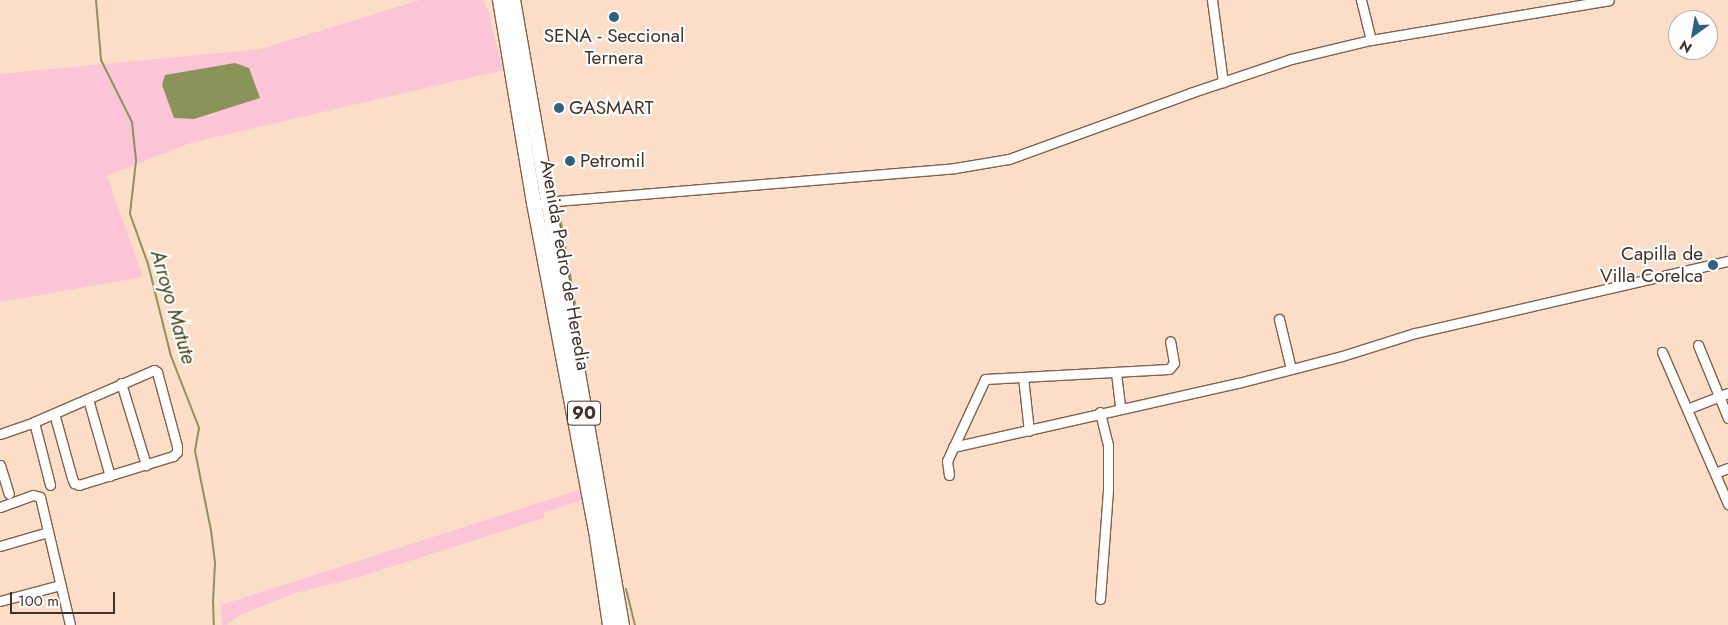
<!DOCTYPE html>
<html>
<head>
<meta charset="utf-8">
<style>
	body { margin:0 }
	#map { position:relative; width:1728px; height:625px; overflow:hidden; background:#fbddc8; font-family:Jost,sans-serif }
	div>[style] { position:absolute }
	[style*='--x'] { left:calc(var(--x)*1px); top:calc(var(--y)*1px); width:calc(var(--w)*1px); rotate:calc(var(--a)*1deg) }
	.green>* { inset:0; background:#fbc5d7 }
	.water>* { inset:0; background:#8a945a }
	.stream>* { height:2px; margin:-1px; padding:0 1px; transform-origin:1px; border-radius:1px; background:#8a945a }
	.roads { filter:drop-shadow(1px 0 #82614a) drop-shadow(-1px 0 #82614a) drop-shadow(0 1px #82614a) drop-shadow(0 -1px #82614a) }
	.minor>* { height:9px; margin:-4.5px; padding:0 4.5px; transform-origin:4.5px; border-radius:4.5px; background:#fff }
	.highway>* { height:14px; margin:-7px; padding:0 7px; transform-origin:7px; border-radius:7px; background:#fff }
	.dots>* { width:14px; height:14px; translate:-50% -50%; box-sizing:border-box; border:2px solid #fff; border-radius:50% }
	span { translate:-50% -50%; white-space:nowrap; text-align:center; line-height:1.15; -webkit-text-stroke:4px #fff; paint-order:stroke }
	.shield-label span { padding:1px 4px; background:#fff; border:1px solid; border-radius:4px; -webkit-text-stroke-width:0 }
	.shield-label { font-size:18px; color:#413228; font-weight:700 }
	.poi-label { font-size:19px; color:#413228 }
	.left { translate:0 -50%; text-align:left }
	.right { translate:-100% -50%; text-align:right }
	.street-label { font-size:19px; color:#413228 }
	.water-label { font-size:20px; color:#3d4417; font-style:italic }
	.north { position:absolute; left:1668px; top:10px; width:50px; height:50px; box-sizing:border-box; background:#fff; border:1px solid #b3ada9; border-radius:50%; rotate:212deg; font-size:14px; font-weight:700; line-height:20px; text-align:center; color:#413228 }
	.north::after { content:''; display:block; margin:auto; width:18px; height:22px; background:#2e617e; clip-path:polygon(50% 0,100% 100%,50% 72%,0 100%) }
	.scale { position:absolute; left:10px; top:592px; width:105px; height:22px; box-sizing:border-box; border:2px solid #413228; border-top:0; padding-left:6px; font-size:15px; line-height:18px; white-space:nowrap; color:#413228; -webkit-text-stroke:4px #fff; paint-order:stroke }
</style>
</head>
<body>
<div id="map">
	<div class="green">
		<div style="clip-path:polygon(420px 0,483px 0,488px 11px,503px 70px,190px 143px,107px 176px,143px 277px,0 302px,0 74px,261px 49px)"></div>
		<div style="clip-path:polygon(582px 489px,583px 495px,581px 500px,544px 513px,544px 518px,359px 577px,295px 593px,238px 616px,227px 625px,222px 625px,221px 605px)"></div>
	</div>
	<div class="water">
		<div style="clip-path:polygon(235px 63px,249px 68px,260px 98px,194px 119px,174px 118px,162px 85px,165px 75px)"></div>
	</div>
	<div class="stream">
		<div style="--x:96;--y:0;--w:60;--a:85.2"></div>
		<div style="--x:101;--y:60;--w:69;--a:63.4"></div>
		<div style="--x:132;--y:122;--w:39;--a:84"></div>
		<div style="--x:136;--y:161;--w:53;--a:96.5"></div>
		<div style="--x:130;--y:214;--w:53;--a:70.2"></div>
		<div style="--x:148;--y:264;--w:95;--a:76"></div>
		<div style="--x:171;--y:356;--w:77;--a:68.7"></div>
		<div style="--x:199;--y:428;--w:23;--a:100"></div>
		<div style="--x:195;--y:451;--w:81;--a:78.6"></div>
		<div style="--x:211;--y:530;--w:33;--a:83"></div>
		<div style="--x:215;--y:563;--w:38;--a:93"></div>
		<div style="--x:213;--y:601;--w:24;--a:88"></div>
		<div style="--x:559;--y:211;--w:94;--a:80.2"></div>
		<div style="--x:626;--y:589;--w:37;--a:76"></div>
	</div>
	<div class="roads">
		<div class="minor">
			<div style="--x:1212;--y:0;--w:83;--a:82.4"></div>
			<div style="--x:1361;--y:0;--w:41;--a:76"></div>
			<div style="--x:544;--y:202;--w:412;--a:-4.7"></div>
			<div style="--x:955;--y:168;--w:55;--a:-9.5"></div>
			<div style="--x:1009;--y:159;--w:193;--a:-20"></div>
			<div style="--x:1190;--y:93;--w:107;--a:-18.6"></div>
			<div style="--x:1291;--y:59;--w:82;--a:-13.4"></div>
			<div style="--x:1371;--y:40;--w:241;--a:-9.5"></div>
			<div style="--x:1279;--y:319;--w:51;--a:76.5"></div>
			<div style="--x:1698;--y:345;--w:79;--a:67.7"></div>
			<div style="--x:1662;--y:352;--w:166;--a:66.5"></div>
			<div style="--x:1116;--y:373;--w:35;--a:83"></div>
			<div style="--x:1023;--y:377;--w:54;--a:83.7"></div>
			<div style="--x:121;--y:383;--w:86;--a:73"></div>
			<div style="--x:88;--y:399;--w:80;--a:74.1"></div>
			<div style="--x:1687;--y:409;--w:44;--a:-21.3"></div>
			<div style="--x:34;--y:422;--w:65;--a:75.7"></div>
			<div style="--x:0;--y:434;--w:36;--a:-19"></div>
			<div style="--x:34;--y:422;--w:131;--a:-23.4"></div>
			<div style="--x:154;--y:370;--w:4;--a:34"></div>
			<div style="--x:157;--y:372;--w:77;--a:74.9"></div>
			<div style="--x:177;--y:446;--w:6;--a:90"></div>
			<div style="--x:177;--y:452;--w:6;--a:135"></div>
			<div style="--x:173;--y:456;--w:98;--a:162.9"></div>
			<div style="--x:79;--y:485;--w:5;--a:-158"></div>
			<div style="--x:74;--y:483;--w:5;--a:-112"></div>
			<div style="--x:72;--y:478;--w:67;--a:-105.5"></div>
			<div style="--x:953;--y:447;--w:292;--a:-12.7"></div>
			<div style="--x:1238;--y:383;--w:107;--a:-14.6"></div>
			<div style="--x:1342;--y:356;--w:77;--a:-17.5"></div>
			<div style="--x:1415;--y:333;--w:321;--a:-13"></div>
			<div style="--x:0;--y:465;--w:30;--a:73"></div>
			<div style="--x:1715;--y:473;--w:14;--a:-21"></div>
			<div style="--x:949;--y:475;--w:14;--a:-98"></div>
			<div style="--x:947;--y:461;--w:90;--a:-65.1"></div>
			<div style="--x:985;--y:379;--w:184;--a:-3.1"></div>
			<div style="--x:1169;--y:369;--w:8;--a:-50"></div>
			<div style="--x:1174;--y:363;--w:22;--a:-100"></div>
			<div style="--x:0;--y:507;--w:35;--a:-20"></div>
			<div style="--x:33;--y:495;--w:7;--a:16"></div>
			<div style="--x:40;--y:497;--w:131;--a:76.8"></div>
			<div style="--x:0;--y:546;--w:50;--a:-16.3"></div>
			<div style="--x:1100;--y:599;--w:110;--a:-85.8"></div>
			<div style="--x:1108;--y:489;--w:44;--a:-90"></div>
			<div style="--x:1108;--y:445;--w:34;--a:-104"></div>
			<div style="--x:0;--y:601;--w:62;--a:-14.9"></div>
		</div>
		<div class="highway">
			<div style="--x:500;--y:0;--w:206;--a:80.5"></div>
			<div style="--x:534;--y:203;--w:340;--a:79.3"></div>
			<div style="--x:597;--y:537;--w:89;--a:81.6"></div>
			<div style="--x:513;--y:0;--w:634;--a:80.11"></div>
		</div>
	</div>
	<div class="dots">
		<div style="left:614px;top:17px;background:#2e617e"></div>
		<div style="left:559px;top:108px;background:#2e617e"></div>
		<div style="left:570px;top:161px;background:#2e617e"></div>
		<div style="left:1713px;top:265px;background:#2e617e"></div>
	</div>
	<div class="shield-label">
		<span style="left:584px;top:413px">90</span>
	</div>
	<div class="poi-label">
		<span style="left:614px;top:47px">SENA - Seccional<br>Ternera</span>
		<span class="left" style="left:569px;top:108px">GASMART</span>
		<span class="left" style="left:580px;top:161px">Petromil</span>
		<span class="right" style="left:1703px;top:265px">Capilla de<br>Villa Corelca</span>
	</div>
	<div class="street-label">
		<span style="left:565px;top:265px;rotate:80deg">Avenida Pedro de Heredia</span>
	</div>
	<div class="water-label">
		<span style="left:173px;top:307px;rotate:74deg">Arroyo Matute</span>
	</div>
	<div class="north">N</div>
	<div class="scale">100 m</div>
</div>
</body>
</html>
